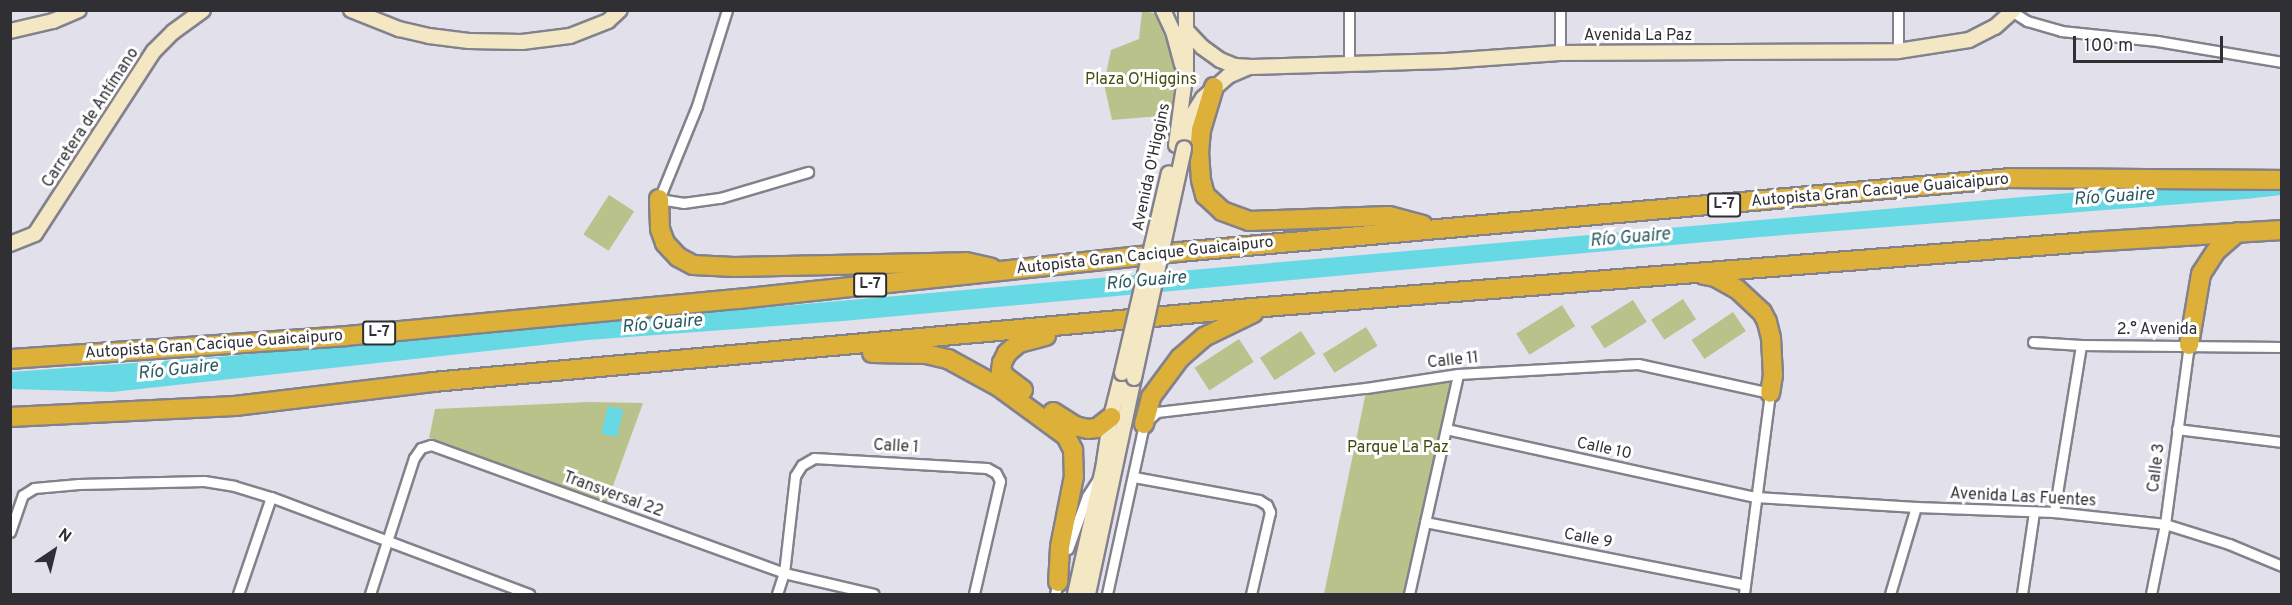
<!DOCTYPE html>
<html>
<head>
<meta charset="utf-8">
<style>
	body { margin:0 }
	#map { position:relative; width:2292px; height:605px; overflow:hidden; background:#e1e0eb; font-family:Overpass,sans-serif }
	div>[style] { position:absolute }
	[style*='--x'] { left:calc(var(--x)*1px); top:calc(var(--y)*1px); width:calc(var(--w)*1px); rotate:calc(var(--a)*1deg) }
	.green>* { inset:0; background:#bac28c; transform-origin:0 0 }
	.water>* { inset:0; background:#67d9e5; transform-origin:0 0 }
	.roads { filter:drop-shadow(2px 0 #83828c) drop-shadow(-2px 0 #83828c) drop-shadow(0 2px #83828c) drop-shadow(0 -2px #83828c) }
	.street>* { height:9px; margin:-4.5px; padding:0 4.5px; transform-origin:4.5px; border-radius:4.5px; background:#fff }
	.secondary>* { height:14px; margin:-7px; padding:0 7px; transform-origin:7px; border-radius:7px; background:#f4e7c4 }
	.highway>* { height:18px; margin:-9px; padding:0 9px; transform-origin:9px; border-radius:9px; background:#dcb039 }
	.bridges { filter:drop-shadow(2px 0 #83828c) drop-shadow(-2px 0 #83828c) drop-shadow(0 2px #83828c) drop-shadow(0 -2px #83828c) }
	.secondary-bridge>* { height:14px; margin:-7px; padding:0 7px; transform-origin:7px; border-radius:7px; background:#f4e7c4 }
	span { translate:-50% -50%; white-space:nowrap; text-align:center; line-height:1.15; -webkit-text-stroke:6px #fff; paint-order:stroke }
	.shield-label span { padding:2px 4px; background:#fff; border:2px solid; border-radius:4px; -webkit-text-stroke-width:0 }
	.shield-label { font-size:15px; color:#302f34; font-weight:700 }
	.street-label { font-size:16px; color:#302f34 }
	.park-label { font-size:16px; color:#454b0f }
	.water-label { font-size:18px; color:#295a60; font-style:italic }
	.frame { position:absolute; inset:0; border:12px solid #302f34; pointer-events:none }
	.north { position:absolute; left:24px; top:521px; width:60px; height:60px; -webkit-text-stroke:4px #fff; paint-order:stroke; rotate:35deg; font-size:16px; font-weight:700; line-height:24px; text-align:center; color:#302f34 }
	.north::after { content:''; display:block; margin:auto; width:21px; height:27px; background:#302f34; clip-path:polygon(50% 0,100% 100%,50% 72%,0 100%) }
	.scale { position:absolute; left:2073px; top:36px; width:150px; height:27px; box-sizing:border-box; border:3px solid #302f34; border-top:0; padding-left:8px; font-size:18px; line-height:21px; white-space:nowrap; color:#302f34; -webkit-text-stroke:4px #fff; paint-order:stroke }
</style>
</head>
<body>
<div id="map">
	<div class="green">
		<div style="clip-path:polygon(1142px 11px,1154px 13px,1176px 62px,1172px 115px,1112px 120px,1104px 84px,1111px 50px,1139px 39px)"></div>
		<div style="left:609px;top:195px;width:30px;height:47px;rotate:33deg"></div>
		<div style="left:1683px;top:299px;width:24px;height:38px;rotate:57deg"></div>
		<div style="left:1633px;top:300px;width:26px;height:50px;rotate:58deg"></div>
		<div style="left:1562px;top:305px;width:25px;height:54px;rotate:58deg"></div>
		<div style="left:1733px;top:312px;width:23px;height:50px;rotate:56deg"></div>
		<div style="left:1366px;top:327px;width:22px;height:51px;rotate:58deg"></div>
		<div style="left:1301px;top:331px;width:27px;height:49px;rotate:57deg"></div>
		<div style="left:1239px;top:339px;width:27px;height:53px;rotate:57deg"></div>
		<div style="clip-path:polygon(1456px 378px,1408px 594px,1324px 594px,1366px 392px)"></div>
		<div style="clip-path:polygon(588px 402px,643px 403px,606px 505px,429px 438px,435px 409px)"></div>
	</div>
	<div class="water">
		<div style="clip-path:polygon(2281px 179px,2281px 195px,2246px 199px,1760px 237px,843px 321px,588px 340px,112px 392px,11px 389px,10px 372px,231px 356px,405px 339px,2148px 186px)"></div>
		<div style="left:608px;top:406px;width:16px;height:28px;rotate:14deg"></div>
	</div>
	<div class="roads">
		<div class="street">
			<div style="--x:727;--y:10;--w:101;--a:107.4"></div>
			<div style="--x:697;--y:106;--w:100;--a:112.2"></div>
			<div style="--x:659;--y:199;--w:24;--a:9"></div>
			<div style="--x:683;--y:203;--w:37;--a:-8"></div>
			<div style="--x:720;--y:198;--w:92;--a:-16.5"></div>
			<div style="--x:1349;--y:10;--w:53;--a:90"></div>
			<div style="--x:1560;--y:10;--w:43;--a:90"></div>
			<div style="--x:1898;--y:10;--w:41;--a:90"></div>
			<div style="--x:2013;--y:12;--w:17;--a:33"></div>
			<div style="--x:2027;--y:21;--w:35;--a:16"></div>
			<div style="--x:2061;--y:31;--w:97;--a:5.9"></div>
			<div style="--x:2157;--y:41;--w:127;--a:9.5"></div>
			<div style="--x:2033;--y:342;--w:48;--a:3.6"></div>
			<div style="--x:2081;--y:345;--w:201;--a:0.6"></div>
			<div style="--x:1446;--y:429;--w:317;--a:12.4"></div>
			<div style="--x:1756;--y:497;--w:160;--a:3.6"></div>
			<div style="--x:1916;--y:507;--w:138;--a:2.1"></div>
			<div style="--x:2054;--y:512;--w:112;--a:6.2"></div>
			<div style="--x:2165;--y:524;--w:67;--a:17.4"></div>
			<div style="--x:2229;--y:544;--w:57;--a:22.5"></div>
			<div style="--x:2177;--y:429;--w:106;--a:7.1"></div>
			<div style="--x:1134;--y:477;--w:127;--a:10.4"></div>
			<div style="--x:1259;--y:500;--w:9;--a:32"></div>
			<div style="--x:1267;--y:505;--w:8;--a:67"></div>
			<div style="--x:1270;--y:512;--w:84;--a:103"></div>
			<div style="--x:2054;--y:512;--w:169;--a:-80.8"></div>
			<div style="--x:1425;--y:522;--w:326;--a:11.1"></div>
			<div style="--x:10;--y:532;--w:39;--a:-71"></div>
			<div style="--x:23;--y:495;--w:13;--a:-32"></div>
			<div style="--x:34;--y:488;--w:45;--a:-5.1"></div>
			<div style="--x:79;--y:484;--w:125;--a:-1.4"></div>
			<div style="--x:204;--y:481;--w:30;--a:9"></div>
			<div style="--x:234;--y:486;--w:39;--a:17"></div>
			<div style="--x:271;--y:497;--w:276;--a:20.6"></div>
			<div style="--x:1068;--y:549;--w:56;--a:-70.3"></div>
			<div style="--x:1087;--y:496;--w:20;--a:-57"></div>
			<div style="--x:238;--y:594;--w:102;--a:-71.2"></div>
			<div style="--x:370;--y:594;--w:143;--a:-72.1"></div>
			<div style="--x:414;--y:458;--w:12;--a:-55"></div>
			<div style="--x:421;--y:448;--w:10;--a:-17"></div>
			<div style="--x:431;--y:445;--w:375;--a:19.9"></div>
			<div style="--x:784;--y:573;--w:92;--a:13.1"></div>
			<div style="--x:777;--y:594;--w:22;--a:-72"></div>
			<div style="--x:784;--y:573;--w:98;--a:-83.5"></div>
			<div style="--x:795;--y:476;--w:13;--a:-58"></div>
			<div style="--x:802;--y:465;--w:14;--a:-30"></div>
			<div style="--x:814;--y:458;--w:173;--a:3.3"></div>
			<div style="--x:987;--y:468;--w:10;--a:29"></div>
			<div style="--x:996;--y:473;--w:9;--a:63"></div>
			<div style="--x:1000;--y:481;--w:116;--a:103"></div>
			<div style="--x:1055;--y:594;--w:16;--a:-75"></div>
			<div style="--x:1107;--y:594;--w:174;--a:-77.7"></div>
			<div style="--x:1144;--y:424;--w:18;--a:-43"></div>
			<div style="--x:1157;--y:412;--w:210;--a:-6.6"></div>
			<div style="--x:1366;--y:388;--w:93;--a:-8.7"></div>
			<div style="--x:1458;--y:374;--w:180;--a:-3.2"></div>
			<div style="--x:1638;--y:364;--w:135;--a:12.4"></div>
			<div style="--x:1770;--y:393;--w:203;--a:97.4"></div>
			<div style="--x:1409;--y:594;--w:225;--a:-77.4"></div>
			<div style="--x:1890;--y:594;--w:91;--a:-73.4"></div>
			<div style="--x:2022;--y:594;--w:83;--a:-81.7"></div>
			<div style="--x:2151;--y:594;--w:71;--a:-78.7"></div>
			<div style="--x:2165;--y:524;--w:181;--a:-82.4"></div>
		</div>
		<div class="secondary">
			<div style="--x:351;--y:10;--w:52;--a:21.6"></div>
			<div style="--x:399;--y:29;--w:31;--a:13"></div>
			<div style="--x:429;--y:36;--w:40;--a:7.1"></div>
			<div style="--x:469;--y:41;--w:53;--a:1.1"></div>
			<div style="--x:522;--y:42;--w:48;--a:-7.1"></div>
			<div style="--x:570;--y:36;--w:41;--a:-21.5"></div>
			<div style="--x:608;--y:21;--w:16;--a:-43"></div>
			<div style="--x:1163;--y:10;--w:23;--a:65"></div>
			<div style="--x:1173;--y:31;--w:35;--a:75"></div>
			<div style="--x:10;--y:31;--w:44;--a:-13.1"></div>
			<div style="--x:53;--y:21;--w:28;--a:-23"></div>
			<div style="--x:1187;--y:31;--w:22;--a:47"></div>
			<div style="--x:1202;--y:47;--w:22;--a:36"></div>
			<div style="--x:1220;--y:60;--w:16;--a:22"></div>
			<div style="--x:1235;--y:66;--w:17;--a:3"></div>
			<div style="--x:1252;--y:67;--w:194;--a:-1.8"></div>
			<div style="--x:1446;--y:61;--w:114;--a:-4"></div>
			<div style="--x:1560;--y:53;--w:338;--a:-0.3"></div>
			<div style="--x:1898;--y:51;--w:72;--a:-8.8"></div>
			<div style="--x:1969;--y:40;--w:29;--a:-27"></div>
			<div style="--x:1995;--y:27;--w:25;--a:-42"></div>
			<div style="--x:1185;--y:141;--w:25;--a:-76"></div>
			<div style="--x:1191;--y:117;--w:22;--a:-58"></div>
			<div style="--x:1203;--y:98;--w:33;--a:-41"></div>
			<div style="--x:1228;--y:76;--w:21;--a:-23"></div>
			<div style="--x:1176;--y:145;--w:76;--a:-82.4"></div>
			<div style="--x:1186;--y:70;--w:60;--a:-90"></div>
			<div style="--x:10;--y:244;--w:27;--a:-22"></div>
			<div style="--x:35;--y:234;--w:218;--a:-57"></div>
			<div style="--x:154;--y:51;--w:27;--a:-45"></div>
			<div style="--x:173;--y:32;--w:37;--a:-36"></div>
			<div style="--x:1075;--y:594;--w:128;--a:-77.4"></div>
			<div style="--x:1103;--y:469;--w:53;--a:-81.3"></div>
			<div style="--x:1111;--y:417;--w:45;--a:-76"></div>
			<div style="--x:1088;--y:594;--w:221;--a:-78"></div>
		</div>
		<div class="highway">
			<div style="--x:1214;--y:87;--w:45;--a:106.8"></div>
			<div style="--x:1201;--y:130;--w:22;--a:95"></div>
			<div style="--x:1199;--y:152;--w:28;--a:86"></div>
			<div style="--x:1201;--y:180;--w:16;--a:75"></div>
			<div style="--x:1205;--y:195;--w:23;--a:43"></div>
			<div style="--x:1222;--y:211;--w:29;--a:20"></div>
			<div style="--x:1249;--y:221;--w:140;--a:-2"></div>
			<div style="--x:1389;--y:216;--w:35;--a:15"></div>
			<div style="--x:659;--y:199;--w:30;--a:88"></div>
			<div style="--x:660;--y:229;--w:15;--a:70"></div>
			<div style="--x:665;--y:243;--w:19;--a:47"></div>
			<div style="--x:678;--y:257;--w:17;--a:28"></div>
			<div style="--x:693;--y:265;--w:41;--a:2.8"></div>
			<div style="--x:734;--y:267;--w:232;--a:-1.2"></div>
			<div style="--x:966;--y:262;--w:26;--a:13"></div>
			<div style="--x:1704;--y:275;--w:11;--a:10"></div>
			<div style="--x:1715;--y:277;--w:25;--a:29"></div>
			<div style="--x:1737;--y:289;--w:34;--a:43"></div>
			<div style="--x:1762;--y:312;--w:11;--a:63"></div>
			<div style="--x:1767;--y:322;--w:16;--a:76"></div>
			<div style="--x:1771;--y:338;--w:37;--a:87"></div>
			<div style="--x:1773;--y:375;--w:18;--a:99"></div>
			<div style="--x:2189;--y:345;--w:72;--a:-80.4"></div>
			<div style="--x:2201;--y:274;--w:27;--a:-57"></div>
			<div style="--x:2216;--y:251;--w:29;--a:-41"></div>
			<div style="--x:872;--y:353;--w:54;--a:1.1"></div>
			<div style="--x:926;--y:354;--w:23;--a:13"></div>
			<div style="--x:948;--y:359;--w:58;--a:28.8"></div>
			<div style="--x:999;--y:387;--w:83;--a:36.2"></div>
			<div style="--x:1066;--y:436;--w:16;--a:63"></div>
			<div style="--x:1073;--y:450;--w:26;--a:88"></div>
			<div style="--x:1074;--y:476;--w:72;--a:101.2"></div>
			<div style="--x:1060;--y:547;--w:35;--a:93"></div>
			<div style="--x:10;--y:359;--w:337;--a:-3.9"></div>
			<div style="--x:346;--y:336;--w:394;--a:-5.4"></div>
			<div style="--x:738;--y:299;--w:443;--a:-6.1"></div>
			<div style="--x:1179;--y:252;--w:835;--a:-5.08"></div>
			<div style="--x:2011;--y:178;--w:271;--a:0.4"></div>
			<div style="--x:1023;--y:390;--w:21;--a:-143"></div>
			<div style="--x:1006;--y:377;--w:8;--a:-130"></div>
			<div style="--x:1001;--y:371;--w:8;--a:-83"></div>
			<div style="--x:1002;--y:363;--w:11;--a:-63"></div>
			<div style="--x:1007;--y:353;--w:16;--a:-40"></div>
			<div style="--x:1019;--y:343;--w:28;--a:-15"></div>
			<div style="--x:1053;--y:412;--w:26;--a:32"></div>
			<div style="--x:1075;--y:426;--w:13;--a:13"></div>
			<div style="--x:1088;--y:429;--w:9;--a:-6"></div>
			<div style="--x:1097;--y:428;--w:18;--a:-38"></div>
			<div style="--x:10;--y:417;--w:225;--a:-2.8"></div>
			<div style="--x:235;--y:406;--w:199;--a:-6.9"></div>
			<div style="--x:433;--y:382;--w:834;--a:-5.16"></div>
			<div style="--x:1264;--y:307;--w:827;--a:-4.51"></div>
			<div style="--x:2088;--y:242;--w:194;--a:-3.5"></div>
			<div style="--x:1144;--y:424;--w:28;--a:-75"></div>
			<div style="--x:1151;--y:397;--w:49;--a:-53.4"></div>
			<div style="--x:1180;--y:358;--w:32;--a:-41"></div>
			<div style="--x:1204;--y:337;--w:55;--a:-26.1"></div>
		</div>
	</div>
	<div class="bridges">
		<div class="secondary-bridge">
			<div style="--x:1122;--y:373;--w:205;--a:-76.8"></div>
			<div style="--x:1134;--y:378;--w:235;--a:-77.7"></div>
		</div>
	</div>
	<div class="shield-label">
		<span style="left:1724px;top:205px">L-7</span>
		<span style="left:870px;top:285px">L-7</span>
		<span style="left:379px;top:333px">L-7</span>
	</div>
	<div class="street-label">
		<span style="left:1638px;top:36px">Avenida La Paz</span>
		<span style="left:91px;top:118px;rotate:-57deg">Carretera de Antímano</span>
		<span style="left:1152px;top:167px;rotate:-78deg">Avenida O'Higgins</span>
		<span style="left:1880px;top:191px;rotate:-5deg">Autopista Gran Cacique Guaicaipuro</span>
		<span style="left:1145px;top:256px;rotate:-6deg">Autopista Gran Cacique Guaicaipuro</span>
		<span style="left:2157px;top:330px">2.° Avenida</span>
		<span style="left:214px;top:345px;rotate:-4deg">Autopista Gran Cacique Guaicaipuro</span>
		<span style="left:1453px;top:361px;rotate:-6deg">Calle 11</span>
		<span style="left:896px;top:447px;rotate:3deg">Calle 1</span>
		<span style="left:1604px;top:449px;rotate:12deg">Calle 10</span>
		<span style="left:2157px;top:468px;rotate:-83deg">Calle 3</span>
		<span style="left:613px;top:495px;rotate:20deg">Transversal 22</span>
		<span style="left:2023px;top:498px;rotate:3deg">Avenida Las Fuentes</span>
		<span style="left:1588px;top:539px;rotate:11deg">Calle 9</span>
	</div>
	<div class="park-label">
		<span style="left:1141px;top:80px">Plaza O'Higgins</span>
		<span style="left:1398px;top:448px">Parque La Paz</span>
	</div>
	<div class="water-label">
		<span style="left:2114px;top:198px;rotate:-4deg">Río Guaire</span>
		<span style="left:1630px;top:239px;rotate:-5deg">Río Guaire</span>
		<span style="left:1146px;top:282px;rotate:-5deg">Río Guaire</span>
		<span style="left:662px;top:325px;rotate:-5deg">Río Guaire</span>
		<span style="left:178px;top:371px;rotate:-6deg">Río Guaire</span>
	</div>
	<div class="frame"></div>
	<div class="north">N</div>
	<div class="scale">100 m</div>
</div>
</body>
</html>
